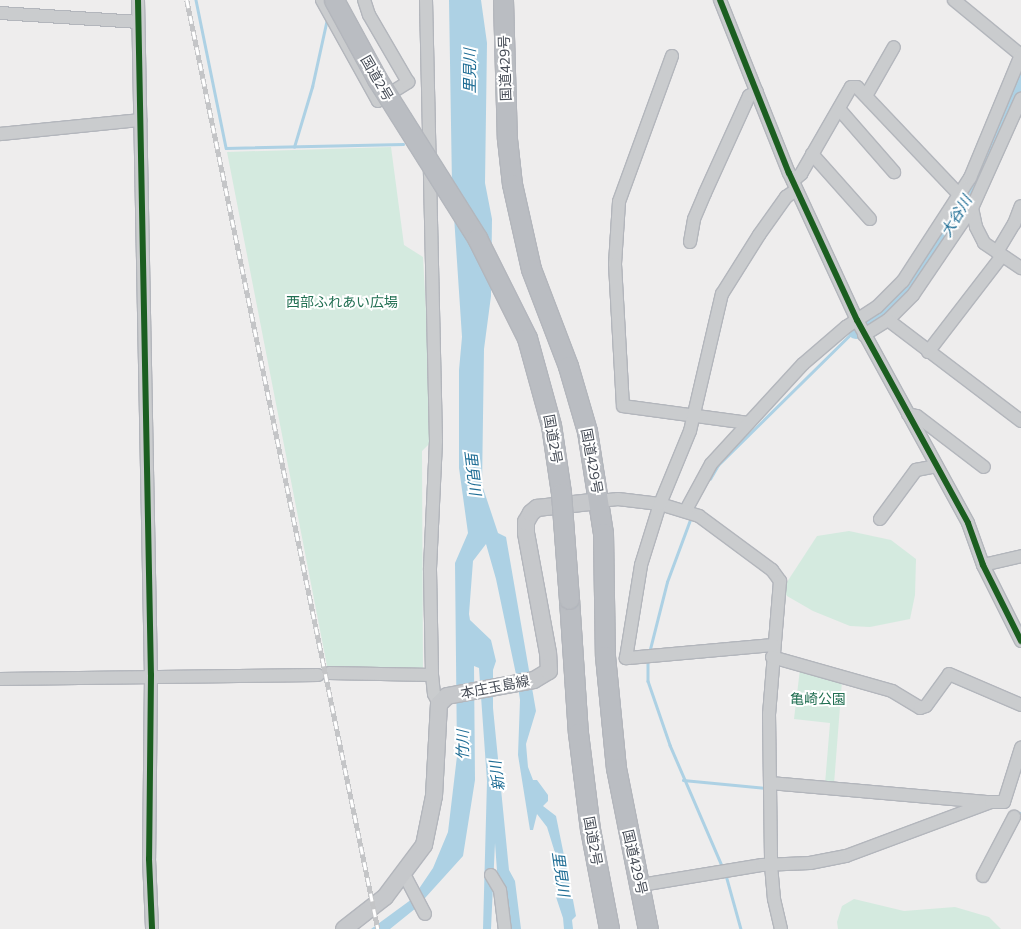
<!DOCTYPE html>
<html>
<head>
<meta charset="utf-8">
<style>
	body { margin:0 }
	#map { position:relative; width:1021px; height:929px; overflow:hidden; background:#eeeded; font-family:Commissioner,"Noto Sans JP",sans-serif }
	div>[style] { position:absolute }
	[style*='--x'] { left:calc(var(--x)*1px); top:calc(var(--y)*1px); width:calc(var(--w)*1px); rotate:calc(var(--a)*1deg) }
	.green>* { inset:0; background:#d4eadf }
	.water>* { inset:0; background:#add1e4 }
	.stream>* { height:2.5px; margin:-1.25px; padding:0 1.25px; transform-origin:1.25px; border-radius:1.25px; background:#add1e4 }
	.river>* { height:16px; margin:-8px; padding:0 8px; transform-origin:8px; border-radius:8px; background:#add1e4 }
	.roads { filter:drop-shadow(1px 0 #b3b6bc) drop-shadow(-1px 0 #b3b6bc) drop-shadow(0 1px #b3b6bc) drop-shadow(0 -1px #b3b6bc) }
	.minor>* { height:12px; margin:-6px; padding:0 6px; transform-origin:6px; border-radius:6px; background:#caccce }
	.major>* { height:16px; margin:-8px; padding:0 8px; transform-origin:8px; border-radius:8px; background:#c6c8cb }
	.highway>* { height:19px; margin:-9.5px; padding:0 9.5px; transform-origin:9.5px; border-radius:9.5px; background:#babdc2 }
	.rail>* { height:4.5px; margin-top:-2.25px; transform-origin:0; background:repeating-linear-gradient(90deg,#fff 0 8px,#c4c5c7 0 16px); box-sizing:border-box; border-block:1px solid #c4c5c7 }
	.bridges { filter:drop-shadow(1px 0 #b3b6bc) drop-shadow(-1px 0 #b3b6bc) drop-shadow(0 1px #b3b6bc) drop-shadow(0 -1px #b3b6bc) }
	.highway-bridge>* { height:19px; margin:-9.5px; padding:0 9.5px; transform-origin:9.5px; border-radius:9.5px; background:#babdc2 }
	.cycleway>* { height:6px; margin:-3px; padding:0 3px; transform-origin:3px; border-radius:3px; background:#1b5e20 }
	span { translate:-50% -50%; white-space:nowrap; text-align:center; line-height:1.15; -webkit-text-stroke:4px #fff; paint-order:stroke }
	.street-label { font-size:14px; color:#474d57 }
	.park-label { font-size:14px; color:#216f52 }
	.water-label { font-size:15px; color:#1d6c94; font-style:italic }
</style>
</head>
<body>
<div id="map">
	<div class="green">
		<div style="clip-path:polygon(391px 147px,404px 245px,423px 257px,433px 440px,422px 451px,423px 672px,332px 667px,328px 671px,227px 152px)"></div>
		<div style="clip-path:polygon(849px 531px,891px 540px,916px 559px,915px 595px,910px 619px,870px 627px,850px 626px,813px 611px,787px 596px,784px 591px,787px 582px,817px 536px)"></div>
		<div style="clip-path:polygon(800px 669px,842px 681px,834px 784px,825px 784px,830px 723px,794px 719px)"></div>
		<div style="clip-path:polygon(854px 899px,904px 911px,955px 907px,989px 917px,1001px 929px,838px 929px,837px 922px,842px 906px)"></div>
	</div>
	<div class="water">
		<div style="clip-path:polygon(449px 0,481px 0,487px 43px,485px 183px,492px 219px,491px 296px,484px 349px,482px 485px,498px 533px,506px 537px,536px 711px,526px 744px,528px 767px,533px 780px,537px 780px,548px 795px,548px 801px,543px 806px,556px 816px,573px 900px,576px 916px,572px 920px,573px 929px,564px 929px,563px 918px,556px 897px,556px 856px,547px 827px,537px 814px,533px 830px,530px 830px,518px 755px,520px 700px,517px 679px,496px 579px,486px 544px,473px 561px,469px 614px,470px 620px,491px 640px,496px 661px,493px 670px,493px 708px,509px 870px,515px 881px,521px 929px,512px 929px,497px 871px,495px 843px,491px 929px,483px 929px,487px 781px,479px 668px,474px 666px,475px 780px,463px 856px,416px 908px,390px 929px,371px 929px,412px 899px,433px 868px,448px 832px,457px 756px,455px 563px,468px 533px,459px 468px,459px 370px,462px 337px,452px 186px)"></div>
	</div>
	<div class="stream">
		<div style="--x:196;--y:0;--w:151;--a:78.5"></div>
		<div style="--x:226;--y:148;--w:177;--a:-1.3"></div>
		<div style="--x:294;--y:147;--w:63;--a:-73.3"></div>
		<div style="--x:312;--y:87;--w:70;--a:-77.6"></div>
		<div style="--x:710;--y:479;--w:16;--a:-60"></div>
		<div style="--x:718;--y:465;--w:192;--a:-44.6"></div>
		<div style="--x:649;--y:653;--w:73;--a:-75.8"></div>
		<div style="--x:667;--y:582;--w:69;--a:-69.7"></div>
		<div style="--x:648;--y:660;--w:21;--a:90"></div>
		<div style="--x:648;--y:681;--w:68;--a:71"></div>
		<div style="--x:670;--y:745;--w:134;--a:66.7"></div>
		<div style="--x:683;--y:780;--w:84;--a:5.4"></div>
		<div style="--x:1020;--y:813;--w:1;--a:0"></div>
		<div style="--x:726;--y:875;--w:56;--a:74.5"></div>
	</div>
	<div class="river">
		<div style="--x:856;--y:331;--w:34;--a:-34"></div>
		<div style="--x:884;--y:312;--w:31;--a:-42"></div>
		<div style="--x:907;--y:291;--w:105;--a:-56.6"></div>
		<div style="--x:965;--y:203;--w:139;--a:-66.2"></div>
	</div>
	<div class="roads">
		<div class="minor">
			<div style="--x:138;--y:0;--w:675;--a:88.9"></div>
			<div style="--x:151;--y:675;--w:184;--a:90.6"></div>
			<div style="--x:149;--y:859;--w:70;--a:87.5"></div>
			<div style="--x:322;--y:0;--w:115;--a:61"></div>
			<div style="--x:378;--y:101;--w:36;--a:-32"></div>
			<div style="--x:408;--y:82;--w:78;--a:-120.2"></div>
			<div style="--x:369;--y:15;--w:16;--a:-108"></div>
			<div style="--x:426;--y:0;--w:441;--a:88.7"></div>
			<div style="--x:436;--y:441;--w:129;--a:92.7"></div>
			<div style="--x:430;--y:570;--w:105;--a:88.9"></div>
			<div style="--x:432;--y:675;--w:19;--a:84"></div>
			<div style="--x:434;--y:694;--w:11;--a:63"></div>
			<div style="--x:720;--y:0;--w:186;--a:68.3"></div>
			<div style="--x:789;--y:173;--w:162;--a:65.2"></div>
			<div style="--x:857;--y:320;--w:231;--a:61.3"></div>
			<div style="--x:968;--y:523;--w:45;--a:70.3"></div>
			<div style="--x:983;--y:565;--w:85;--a:63.4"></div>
			<div style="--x:954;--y:0;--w:87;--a:39.4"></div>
			<div style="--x:0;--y:13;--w:138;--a:3.7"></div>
			<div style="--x:672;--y:56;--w:155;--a:110"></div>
			<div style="--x:619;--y:202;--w:62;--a:93.7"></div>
			<div style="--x:615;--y:264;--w:142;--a:86.8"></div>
			<div style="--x:623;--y:406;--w:126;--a:7.7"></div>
			<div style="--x:866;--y:96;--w:56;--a:-60.3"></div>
			<div style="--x:839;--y:109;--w:84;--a:48.9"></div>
			<div style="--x:0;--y:134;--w:141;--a:-5.7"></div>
			<div style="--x:812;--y:154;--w:87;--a:48.3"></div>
			<div style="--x:793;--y:181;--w:11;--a:-41"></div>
			<div style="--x:801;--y:174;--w:100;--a:-60.1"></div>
			<div style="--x:851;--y:87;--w:6;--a:0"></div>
			<div style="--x:857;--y:87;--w:167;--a:46.5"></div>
			<div style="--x:972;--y:208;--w:19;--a:78"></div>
			<div style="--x:976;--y:227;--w:18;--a:63"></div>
			<div style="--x:984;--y:243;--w:45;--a:34"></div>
			<div style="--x:690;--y:242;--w:23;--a:-80"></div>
			<div style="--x:694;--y:219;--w:28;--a:-67"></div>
			<div style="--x:705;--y:193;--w:107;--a:-65.6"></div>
			<div style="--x:749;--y:96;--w:9;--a:-32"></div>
			<div style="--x:997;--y:252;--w:33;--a:-59"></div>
			<div style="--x:1014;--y:224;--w:19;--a:-69"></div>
			<div style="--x:888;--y:320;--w:35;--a:-45"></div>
			<div style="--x:913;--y:295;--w:105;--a:-55.9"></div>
			<div style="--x:972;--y:208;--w:120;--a:-65.8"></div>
			<div style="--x:864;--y:335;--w:28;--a:-32"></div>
			<div style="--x:888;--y:320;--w:167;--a:37.2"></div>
			<div style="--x:928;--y:352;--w:121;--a:-52.4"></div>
			<div style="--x:908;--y:414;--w:9;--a:13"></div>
			<div style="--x:917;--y:416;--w:84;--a:37.3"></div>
			<div style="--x:599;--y:501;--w:19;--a:-6"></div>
			<div style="--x:618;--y:499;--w:42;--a:6.8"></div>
			<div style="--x:660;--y:504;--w:41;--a:17.1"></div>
			<div style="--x:699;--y:516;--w:91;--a:36.5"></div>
			<div style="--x:772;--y:570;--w:14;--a:54"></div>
			<div style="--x:780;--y:581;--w:133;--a:94.7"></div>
			<div style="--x:769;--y:714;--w:151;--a:89.2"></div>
			<div style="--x:771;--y:865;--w:34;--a:85"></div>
			<div style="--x:774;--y:899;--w:31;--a:77"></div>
			<div style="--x:686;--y:510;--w:52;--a:-61.5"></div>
			<div style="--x:711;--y:464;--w:136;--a:-47.4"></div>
			<div style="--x:803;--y:364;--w:57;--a:-40.7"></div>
			<div style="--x:846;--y:327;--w:37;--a:-33"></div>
			<div style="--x:877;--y:307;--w:37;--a:-45"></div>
			<div style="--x:903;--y:281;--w:123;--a:-57"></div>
			<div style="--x:970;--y:178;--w:133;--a:-67.5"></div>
			<div style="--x:880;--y:519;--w:61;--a:-53.7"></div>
			<div style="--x:916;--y:470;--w:21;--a:-11"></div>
			<div style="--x:983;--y:565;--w:39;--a:-13"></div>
			<div style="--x:773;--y:645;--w:148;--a:174.9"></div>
			<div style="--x:626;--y:658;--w:94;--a:-80.8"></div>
			<div style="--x:641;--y:565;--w:64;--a:-72.7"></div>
			<div style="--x:660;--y:504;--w:79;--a:-67.7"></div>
			<div style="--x:690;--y:431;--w:141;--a:-76.9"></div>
			<div style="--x:722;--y:294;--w:70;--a:-57.9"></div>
			<div style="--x:759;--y:235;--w:47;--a:-54.6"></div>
			<div style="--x:786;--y:197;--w:12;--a:-35"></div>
			<div style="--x:772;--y:657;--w:125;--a:15.8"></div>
			<div style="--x:892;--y:691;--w:33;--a:31"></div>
			<div style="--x:920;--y:708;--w:6;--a:-18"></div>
			<div style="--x:926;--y:706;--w:39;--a:-54"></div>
			<div style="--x:949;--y:674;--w:78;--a:23.3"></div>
			<div style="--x:329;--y:673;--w:103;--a:1.1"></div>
			<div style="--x:0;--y:679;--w:318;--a:-0.7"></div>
			<div style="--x:770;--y:783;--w:220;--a:5"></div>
			<div style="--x:1004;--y:802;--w:57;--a:-72.5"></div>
			<div style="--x:404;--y:874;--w:45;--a:62.3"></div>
			<div style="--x:491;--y:875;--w:17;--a:59"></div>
			<div style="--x:500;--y:890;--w:39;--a:83"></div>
			<div style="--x:983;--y:876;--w:67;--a:-62.3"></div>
			<div style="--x:641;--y:885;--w:123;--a:-9.4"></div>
			<div style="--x:762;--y:865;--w:48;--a:-2.4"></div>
			<div style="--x:810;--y:863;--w:37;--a:-11"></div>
			<div style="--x:846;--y:856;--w:155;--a:-20.4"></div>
			<div style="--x:991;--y:802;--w:13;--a:0"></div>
		</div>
		<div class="major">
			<div style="--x:344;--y:929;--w:52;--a:-38"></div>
			<div style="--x:385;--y:897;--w:65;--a:-53.1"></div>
			<div style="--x:424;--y:845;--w:50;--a:-78.5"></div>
			<div style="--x:434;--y:796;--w:92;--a:-86.9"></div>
			<div style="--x:439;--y:704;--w:11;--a:-45"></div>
			<div style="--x:447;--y:696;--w:88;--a:-10.4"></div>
			<div style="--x:534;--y:680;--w:17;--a:-31"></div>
			<div style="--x:549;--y:671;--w:18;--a:-93"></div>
			<div style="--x:548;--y:653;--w:122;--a:-100.4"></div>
			<div style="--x:526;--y:533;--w:11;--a:-90"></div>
			<div style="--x:526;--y:522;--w:10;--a:-61"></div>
			<div style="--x:531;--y:513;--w:8;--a:-40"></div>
			<div style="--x:537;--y:508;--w:62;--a:-6.4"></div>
		</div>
		<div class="highway">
			<div style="--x:503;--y:0;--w:139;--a:88.4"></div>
			<div style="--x:507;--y:139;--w:45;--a:83.7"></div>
			<div style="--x:512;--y:184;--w:87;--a:77.4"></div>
			<div style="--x:531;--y:269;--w:104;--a:69.1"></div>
			<div style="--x:568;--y:366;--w:68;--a:73.7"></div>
			<div style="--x:587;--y:431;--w:103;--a:81.1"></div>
			<div style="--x:603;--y:533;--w:123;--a:89.1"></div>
			<div style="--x:605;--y:656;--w:113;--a:84.4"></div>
			<div style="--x:616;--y:768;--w:164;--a:78.8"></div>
			<div style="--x:569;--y:599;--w:134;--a:86.2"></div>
			<div style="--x:578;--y:733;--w:97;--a:82.9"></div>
			<div style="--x:590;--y:829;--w:102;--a:79.2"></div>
		</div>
	</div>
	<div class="rail">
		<div style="--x:187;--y:0;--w:948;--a:78.38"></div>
	</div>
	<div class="bridges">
		<div class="highway-bridge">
			<div style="--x:334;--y:0;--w:90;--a:61.4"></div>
			<div style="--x:377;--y:79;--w:188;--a:57.8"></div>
			<div style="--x:477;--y:238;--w:112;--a:63.4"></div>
			<div style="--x:527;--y:338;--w:90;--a:74.6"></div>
			<div style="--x:551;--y:425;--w:69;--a:81.6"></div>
			<div style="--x:561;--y:493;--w:106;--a:85.7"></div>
		</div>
	</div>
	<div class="cycleway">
		<div style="--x:138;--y:0;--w:675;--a:88.9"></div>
		<div style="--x:151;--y:675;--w:184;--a:90.6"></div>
		<div style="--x:149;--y:859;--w:70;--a:87.5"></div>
		<div style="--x:720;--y:0;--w:186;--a:68.3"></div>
		<div style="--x:789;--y:173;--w:162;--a:65.2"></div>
		<div style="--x:857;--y:320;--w:231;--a:61.3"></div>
		<div style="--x:968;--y:523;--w:45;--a:70.3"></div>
		<div style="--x:983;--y:565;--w:85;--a:63.4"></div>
	</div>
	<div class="street-label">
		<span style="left:505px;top:68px;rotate:-92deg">国道429号</span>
		<span style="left:377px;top:78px;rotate:60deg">国道2号</span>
		<span style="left:553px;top:439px;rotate:80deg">国道2号</span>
		<span style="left:592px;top:461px;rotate:80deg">国道429号</span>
		<span style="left:495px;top:687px;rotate:-11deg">本庄玉島線</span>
		<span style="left:593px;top:841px;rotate:80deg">国道2号</span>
		<span style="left:635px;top:862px;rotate:77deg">国道429号</span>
	</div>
	<div class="park-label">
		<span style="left:342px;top:302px">西部ふれあい広場</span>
		<span style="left:818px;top:699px">亀崎公園</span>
	</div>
	<div class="water-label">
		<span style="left:470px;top:71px;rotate:-90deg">里見川</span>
		<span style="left:956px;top:216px;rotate:-59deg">大谷川</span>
		<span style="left:473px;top:473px;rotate:83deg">里見川</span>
		<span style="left:463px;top:745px;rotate:-90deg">竹川</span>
		<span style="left:497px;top:776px;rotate:-97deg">新川</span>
		<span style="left:561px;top:874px;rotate:82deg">里見川</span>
	</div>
</div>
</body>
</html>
